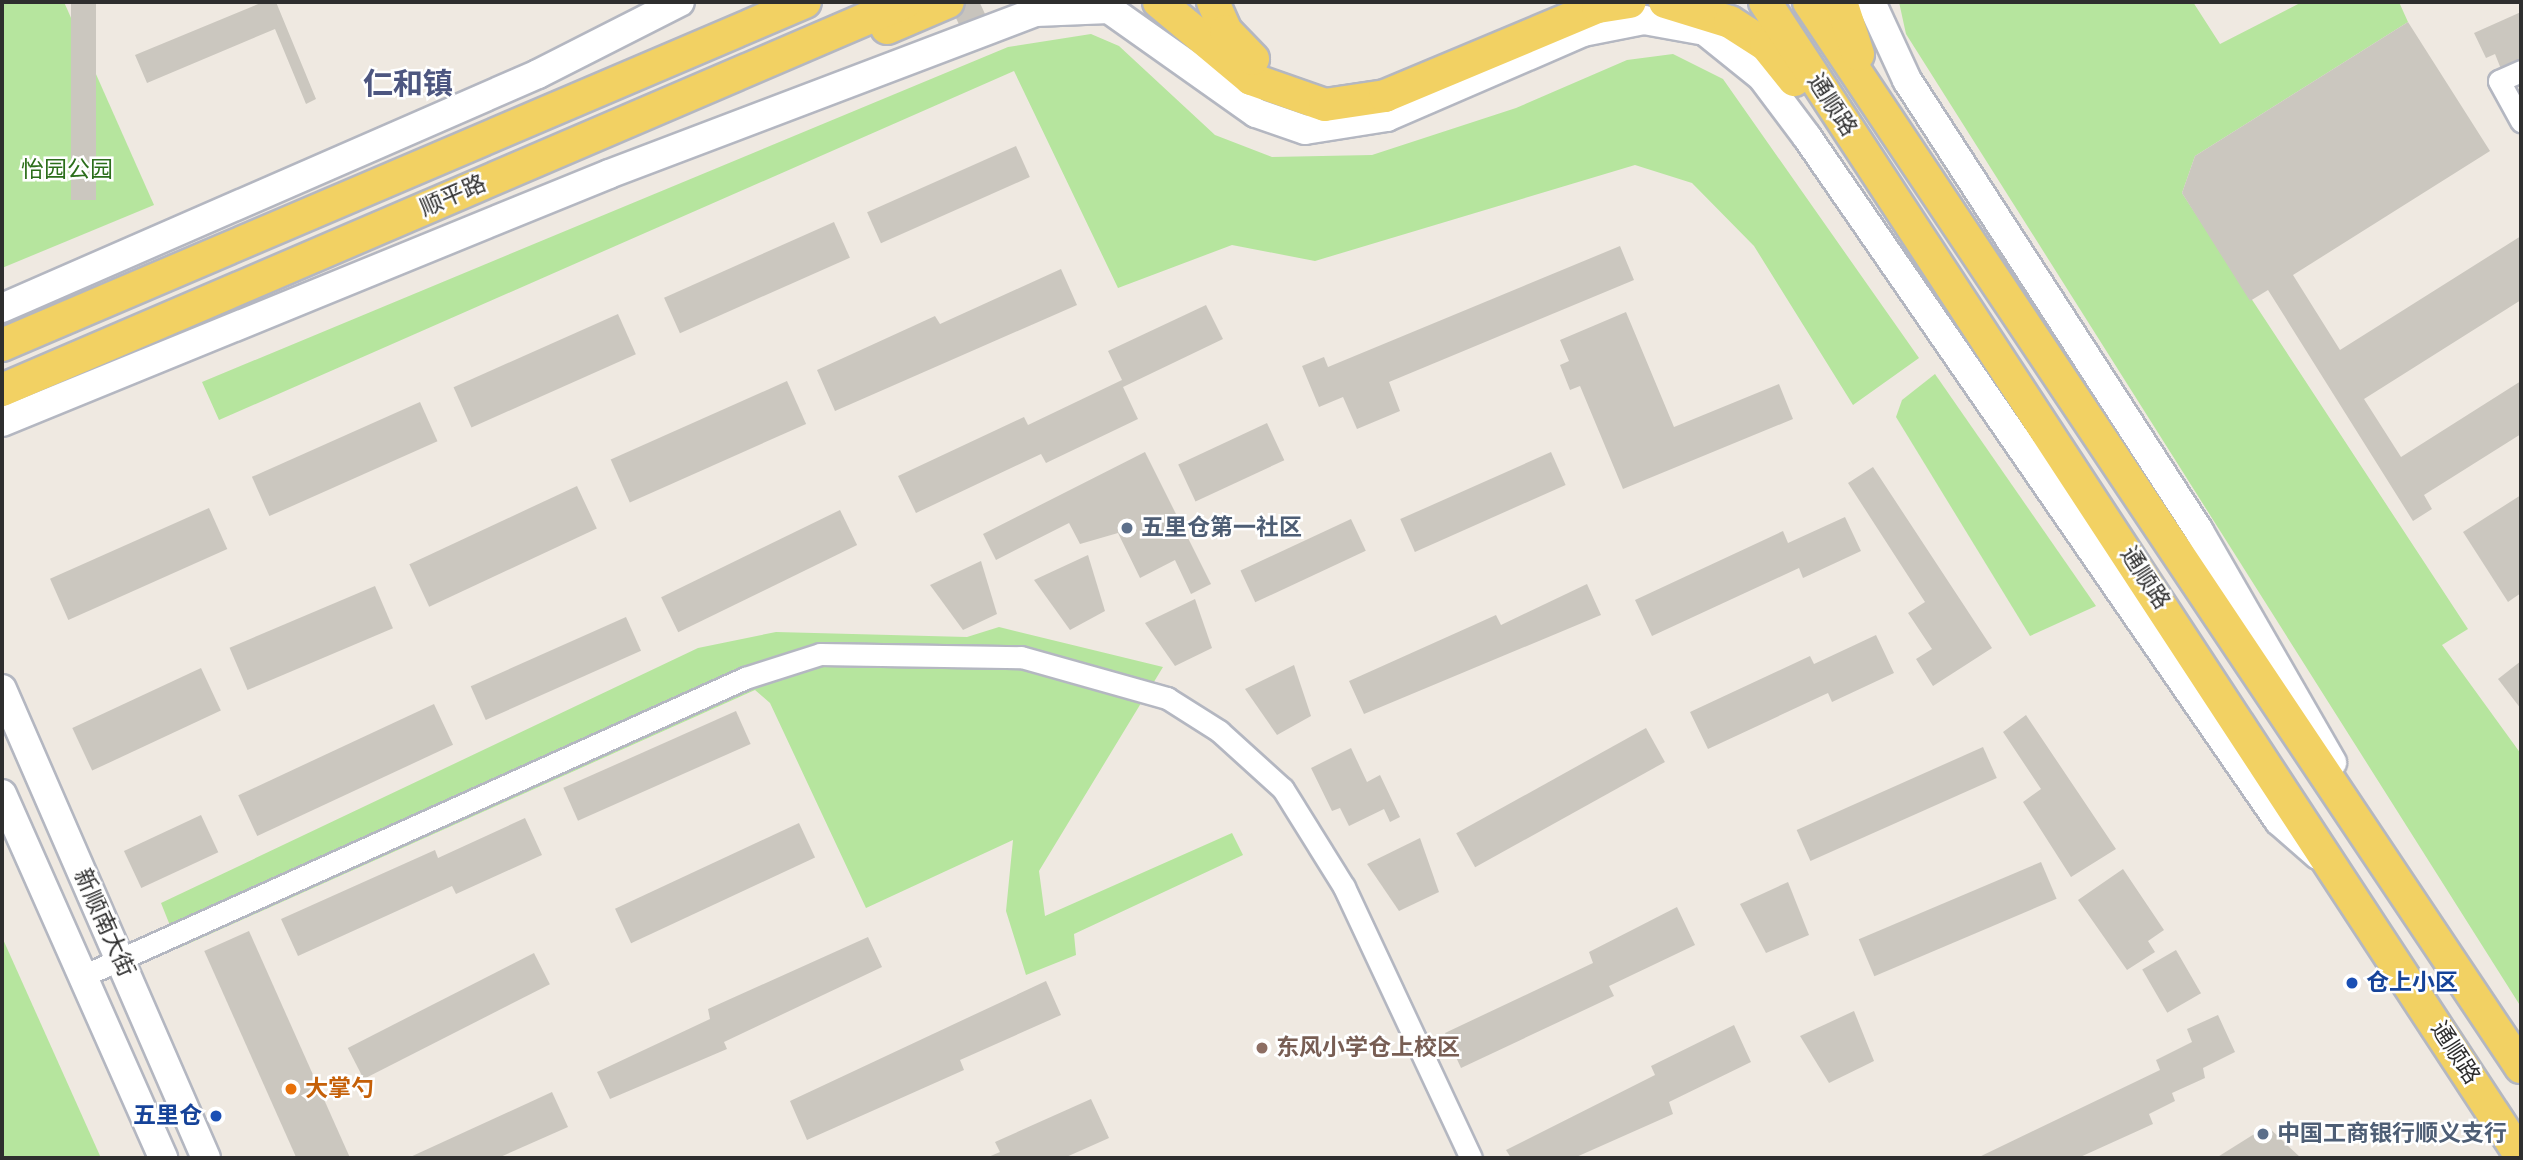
<!DOCTYPE html>
<html>
<head>
<meta charset="utf-8">
<style>
	body { margin:0 }
	#map { position:relative; width:2523px; height:1160px; overflow:hidden; background:#efe9e1; font-family:"Sofia Sans Condensed","Noto Sans SC",sans-serif }
	div>[style] { position:absolute }
	[style*='--x'] { left:calc(var(--x)*1px); top:calc(var(--y)*1px); width:calc(var(--w)*1px); rotate:calc(var(--a)*1deg) }
	.green>* { inset:0; background:#b6e59e }
	.building>* { inset:0; background:#cbc7bf; transform-origin:0 0 }
	.secondary-tunnel>* { height:28px; margin-top:-14px; transform-origin:0; background:repeating-linear-gradient(90deg,#c8c4bd 0 28px,transparent 0 42px) }
	.roads { filter:drop-shadow(2px 0 #b4b7c1) drop-shadow(-2px 0 #b4b7c1) drop-shadow(0 2px #b4b7c1) drop-shadow(0 -2px #b4b7c1) }
	.street>* { height:21px; margin:-10.5px; padding:0 10.5px; transform-origin:10.5px; border-radius:10.5px; background:#fff }
	.secondary>* { height:28px; margin:-14px; padding:0 14px; transform-origin:14px; border-radius:14px; background:#fff }
	.primary>* { height:32px; margin:-16px; padding:0 16px; transform-origin:16px; border-radius:16px; background:#f2d163 }
	.dots>* { width:19px; height:19px; translate:-50% -50%; box-sizing:border-box; border:4px solid #fff; border-radius:50% }
	span { translate:-50% -50%; white-space:nowrap; text-align:center; line-height:1.15; -webkit-text-stroke:5px #fff; paint-order:stroke }
	.street-label { font-size:23px; color:#2e2e2e }
	.park-label { font-size:23px; color:#2c6e1b }
	.service-label { font-size:23px; color:#4e5e75; font-weight:700 }
	.left { translate:0 -50%; text-align:left }
	.transit-label { font-size:23px; color:#164399; font-weight:700 }
	.right { translate:-100% -50%; text-align:right }
	.education-label { font-size:23px; color:#785e54; font-weight:700 }
	.food-label { font-size:23px; color:#c56008; font-weight:700 }
	.district-label { font-size:30px; color:#4d5680; font-weight:700 }
	.frame { position:absolute; inset:0; border:4px solid #2e2e2e; pointer-events:none }
</style>
</head>
<body>
<div id="map">
	<div class="green">
		<div style="clip-path:polygon(2px 2px,64px 2px,154px 205px,2px 268px)"></div>
		<div style="clip-path:polygon(1899px 2px,2193px 2px,2220px 44px,2302px 2px,2399px 2px,2408px 22px,2195px 156px,2182px 193px,2468px 629px,2442px 645px,2521px 754px,2521px 1007px,1906px 34px)"></div>
		<div style="clip-path:polygon(1091px 34px,1119px 46px,1215px 135px,1272px 157px,1372px 155px,1516px 108px,1627px 60px,1673px 54px,1723px 79px,1919px 358px,1853px 405px,1754px 246px,1692px 183px,1635px 165px,1315px 261px,1232px 245px,1118px 288px,1014px 71px,219px 420px,202px 382px,1008px 47px)"></div>
		<div style="clip-path:polygon(1935px 374px,2096px 606px,2030px 636px,1896px 417px,1902px 400px)"></div>
		<div style="clip-path:polygon(999px 627px,1163px 667px,1039px 871px,1045px 916px,1232px 833px,1243px 855px,1074px 934px,1076px 955px,1026px 975px,1006px 911px,1013px 840px,866px 908px,770px 703px,755px 690px,179px 948px,161px 903px,698px 648px,776px 632px,967px 637px)"></div>
		<div style="clip-path:polygon(2px 937px,101px 1158px,2px 1158px)"></div>
	</div>
	<div class="building">
		<div style="left:71px;top:2px;width:25px;height:198px"></div>
		<div style="clip-path:polygon(263px 2px,276px 2px,316px 99px,306px 104px,275px 29px,147px 83px,135px 55px)"></div>
		<div style="clip-path:polygon(2521px 12px,2521px 60px,2501px 69px,2495px 54px,2486px 58px,2474px 33px)"></div>
		<div style="clip-path:polygon(2408px 22px,2490px 151px,2293px 275px,2340px 350px,2521px 236px,2521px 300px,2364px 399px,2401px 457px,2521px 381px,2521px 434px,2424px 495px,2432px 509px,2413px 521px,2268px 290px,2250px 301px,2182px 193px,2195px 156px)"></div>
		<div style="left:1016px;top:146px;width:34px;height:163px;rotate:66deg"></div>
		<div style="left:834px;top:222px;width:39px;height:186px;rotate:66deg"></div>
		<div style="clip-path:polygon(1620px 246px,1634px 280px,1389px 382px,1400px 411px,1357px 429px,1343px 397px,1319px 407px,1302px 366px,1324px 357px,1328px 367px)"></div>
		<div style="clip-path:polygon(1061px 269px,1077px 305px,835px 411px,817px 370px,935px 316px,940px 324px)"></div>
		<div style="clip-path:polygon(1206px 305px,1223px 339px,1123px 387px,1138px 419px,1046px 463px,1041px 454px,916px 513px,898px 476px,1024px 417px,1028px 425px,1122px 380px,1108px 351px)"></div>
		<div style="clip-path:polygon(1626px 312px,1674px 427px,1779px 384px,1793px 419px,1623px 489px,1580px 386px,1570px 390px,1560px 365px,1569px 361px,1560px 340px)"></div>
		<div style="left:618px;top:314px;width:44px;height:180px;rotate:66deg"></div>
		<div style="left:787px;top:381px;width:47px;height:193px;rotate:66deg"></div>
		<div style="left:420px;top:402px;width:43px;height:184px;rotate:66deg"></div>
		<div style="left:1267px;top:423px;width:41px;height:98px;rotate:65deg"></div>
		<div style="clip-path:polygon(1145px 452px,1211px 584px,1191px 594px,1175px 560px,1140px 578px,1118px 533px,1080px 544px,1069px 523px,996px 560px,983px 534px)"></div>
		<div style="left:1551px;top:452px;width:36px;height:165px;rotate:66deg"></div>
		<div style="clip-path:polygon(1873px 467px,1992px 648px,1933px 686px,1916px 659px,1932px 649px,1908px 613px,1925px 602px,1848px 483px)"></div>
		<div style="left:577px;top:486px;width:47px;height:185px;rotate:65deg"></div>
		<div style="clip-path:polygon(2521px 495px,2521px 593px,2508px 602px,2463px 532px)"></div>
		<div style="left:209px;top:508px;width:45px;height:174px;rotate:66deg"></div>
		<div style="left:840px;top:510px;width:39px;height:199px;rotate:64deg"></div>
		<div style="clip-path:polygon(1845px 517px,1861px 551px,1803px 578px,1799px 568px,1652px 636px,1635px 600px,1783px 531px,1788px 543px)"></div>
		<div style="left:1351px;top:519px;width:35px;height:122px;rotate:65deg"></div>
		<div style="clip-path:polygon(1088px 555px,1105px 611px,1070px 630px,1034px 580px)"></div>
		<div style="clip-path:polygon(981px 561px,997px 614px,963px 630px,930px 585px)"></div>
		<div style="clip-path:polygon(1587px 584px,1601px 615px,1364px 714px,1349px 681px,1496px 615px,1501px 625px)"></div>
		<div style="left:375px;top:586px;width:46px;height:158px;rotate:67deg"></div>
		<div style="clip-path:polygon(1195px 599px,1212px 648px,1175px 666px,1145px 623px)"></div>
		<div style="left:626px;top:617px;width:37px;height:170px;rotate:66deg"></div>
		<div style="clip-path:polygon(1876px 635px,1894px 673px,1832px 702px,1828px 693px,1708px 749px,1690px 712px,1810px 656px,1814px 664px)"></div>
		<div style="clip-path:polygon(2521px 661px,2521px 709px,2498px 679px)"></div>
		<div style="clip-path:polygon(1294px 665px,1311px 716px,1277px 735px,1245px 689px)"></div>
		<div style="left:201px;top:668px;width:47px;height:142px;rotate:65deg"></div>
		<div style="left:434px;top:704px;width:45px;height:216px;rotate:65deg"></div>
		<div style="left:736px;top:711px;width:36px;height:189px;rotate:66deg"></div>
		<div style="clip-path:polygon(2026px 715px,2116px 849px,2071px 877px,2023px 802px,2041px 789px,2003px 732px)"></div>
		<div style="left:1646px;top:728px;width:39px;height:217px;rotate:61deg"></div>
		<div style="left:1983px;top:747px;width:34px;height:204px;rotate:66deg"></div>
		<div style="clip-path:polygon(1351px 748px,1367px 782px,1380px 775px,1400px 817px,1390px 822px,1384px 809px,1349px 826px,1340px 808px,1332px 811px,1311px 768px)"></div>
		<div style="left:201px;top:815px;width:41px;height:85px;rotate:65deg"></div>
		<div style="clip-path:polygon(525px 818px,542px 855px,456px 894px,452px 886px,298px 956px,281px 919px,435px 850px,438px 858px)"></div>
		<div style="left:799px;top:823px;width:38px;height:203px;rotate:65deg"></div>
		<div style="clip-path:polygon(1420px 838px,1439px 892px,1399px 911px,1367px 864px)"></div>
		<div style="left:2041px;top:862px;width:40px;height:198px;rotate:67deg"></div>
		<div style="clip-path:polygon(2123px 869px,2164px 930px,2148px 941px,2155px 952px,2127px 970px,2078px 900px)"></div>
		<div style="clip-path:polygon(1788px 882px,1809px 935px,1766px 953px,1740px 904px)"></div>
		<div style="clip-path:polygon(1677px 907px,1695px 945px,1609px 986px,1614px 996px,1461px 1068px,1445px 1033px,1593px 963px,1589px 952px)"></div>
		<div style="left:249px;top:931px;width:248px;height:49px;rotate:66deg"></div>
		<div style="clip-path:polygon(868px 937px,882px 967px,724px 1042px,727px 1049px,610px 1099px,597px 1072px,710px 1019px,708px 1009px)"></div>
		<div style="left:2176px;top:950px;width:50px;height:39px;rotate:60deg"></div>
		<div style="left:534px;top:953px;width:35px;height:209px;rotate:63deg"></div>
		<div style="clip-path:polygon(1046px 981px,1061px 1015px,960px 1060px,964px 1070px,807px 1140px,790px 1101px)"></div>
		<div style="clip-path:polygon(1854px 1011px,1874px 1061px,1829px 1083px,1800px 1036px)"></div>
		<div style="clip-path:polygon(2218px 1015px,2235px 1052px,2203px 1068px,2205px 1078px,2172px 1093px,2175px 1101px,2149px 1114px,2153px 1124px,2078px 1158px,1977px 1158px,2160px 1070px,2156px 1060px,2192px 1042px,2187px 1029px)"></div>
		<div style="clip-path:polygon(1734px 1025px,1751px 1062px,1669px 1102px,1673px 1114px,1574px 1158px,1511px 1158px,1506px 1150px,1655px 1075px,1651px 1066px)"></div>
		<div style="clip-path:polygon(552px 1092px,568px 1127px,498px 1158px,408px 1158px)"></div>
		<div style="clip-path:polygon(1091px 1099px,1109px 1138px,1064px 1158px,986px 1158px,1000px 1152px,995px 1142px)"></div>
		<div style="clip-path:polygon(2267px 1126px,2301px 1158px,2216px 1158px)"></div>
	</div>
	<div class="secondary-tunnel">
		<div style="--x:964;--y:2;--w:31;--a:65"></div>
	</div>
	<div class="roads">
		<div class="street">
			<div style="--x:2521;--y:71;--w:24;--a:156"></div>
			<div style="--x:2499;--y:81;--w:46;--a:61.2"></div>
			<div style="--x:83;--y:976;--w:726;--a:-24.23"></div>
			<div style="--x:745;--y:678;--w:79;--a:-17.7"></div>
			<div style="--x:820;--y:654;--w:201;--a:0.9"></div>
			<div style="--x:1021;--y:657;--w:152;--a:15.7"></div>
			<div style="--x:1167;--y:698;--w:62;--a:32.4"></div>
			<div style="--x:1219;--y:731;--w:86;--a:42.2"></div>
			<div style="--x:1283;--y:789;--w:115;--a:58.1"></div>
			<div style="--x:1344;--y:887;--w:299;--a:64.9"></div>
		</div>
		<div class="secondary">
			<div style="--x:1871;--y:2;--w:86;--a:65.2"></div>
			<div style="--x:1907;--y:80;--w:537;--a:57.08"></div>
			<div style="--x:2199;--y:531;--w:267;--a:60.1"></div>
			<div style="--x:2;--y:308;--w:585;--a:-23.58"></div>
			<div style="--x:538;--y:74;--w:159;--a:-26.9"></div>
			<div style="--x:2;--y:422;--w:656;--a:-22.22"></div>
			<div style="--x:609;--y:174;--w:457;--a:-20.8"></div>
			<div style="--x:1036;--y:12;--w:73;--a:-2.4"></div>
			<div style="--x:1109;--y:9;--w:180;--a:35.3"></div>
			<div style="--x:1256;--y:113;--w:52;--a:19.1"></div>
			<div style="--x:1305;--y:130;--w:83;--a:-9"></div>
			<div style="--x:1387;--y:117;--w:214;--a:-23.4"></div>
			<div style="--x:1583;--y:32;--w:62;--a:-11.1"></div>
			<div style="--x:1644;--y:20;--w:62;--a:10.2"></div>
			<div style="--x:1705;--y:31;--w:73;--a:38.9"></div>
			<div style="--x:1762;--y:77;--w:75;--a:53.1"></div>
			<div style="--x:1807;--y:137;--w:831;--a:55.39"></div>
			<div style="--x:2279;--y:821;--w:52;--a:41.1"></div>
			<div style="--x:2;--y:689;--w:511;--a:66.49"></div>
			<div style="--x:2;--y:794;--w:398;--a:66.1"></div>
		</div>
		<div class="primary">
			<div style="--x:1159;--y:2;--w:120;--a:39.9"></div>
			<div style="--x:1251;--y:79;--w:78;--a:19.4"></div>
			<div style="--x:1325;--y:105;--w:61;--a:-8.5"></div>
			<div style="--x:1385;--y:96;--w:231;--a:-22.7"></div>
			<div style="--x:1598;--y:7;--w:32;--a:-9"></div>
			<div style="--x:1213;--y:2;--w:32;--a:66"></div>
			<div style="--x:1226;--y:31;--w:39;--a:46"></div>
			<div style="--x:1665;--y:2;--w:68;--a:17.1"></div>
			<div style="--x:1730;--y:22;--w:43;--a:32.6"></div>
			<div style="--x:1766;--y:45;--w:45;--a:51.3"></div>
			<div style="--x:1765;--y:2;--w:1380;--a:56.77"></div>
			<div style="--x:1809;--y:2;--w:1281;--a:56.24"></div>
			<div style="--x:1841;--y:2;--w:55;--a:71.9"></div>
			<div style="--x:887;--y:28;--w:66;--a:-23.1"></div>
			<div style="--x:2;--y:345;--w:873;--a:-23.13"></div>
			<div style="--x:2;--y:390;--w:983;--a:-23.25"></div>
		</div>
	</div>
	<div class="dots">
		<div style="left:1127px;top:528px;background:#5c6f8a"></div>
		<div style="left:2352px;top:983px;background:#1a4fb4"></div>
		<div style="left:1262px;top:1048px;background:#8d6e63"></div>
		<div style="left:291px;top:1089px;background:#e8710a"></div>
		<div style="left:216px;top:1116px;background:#1a4fb4"></div>
		<div style="left:2263px;top:1134px;background:#5c6f8a"></div>
	</div>
	<div class="street-label">
		<span style="left:1832px;top:105px;rotate:57deg">通顺路</span>
		<span style="left:453px;top:196px;rotate:-23deg">顺平路</span>
		<span style="left:2145px;top:578px;rotate:57deg">通顺路</span>
		<span style="left:104px;top:923px;rotate:66deg">新顺南大街</span>
		<span style="left:2455px;top:1053px;rotate:57deg">通顺路</span>
	</div>
	<div class="park-label">
		<span style="left:67px;top:170px">怡园公园</span>
	</div>
	<div class="service-label">
		<span class="left" style="left:1141px;top:528px">五里仓第一社区</span>
		<span class="left" style="left:2277px;top:1134px">中国工商银行顺义支行</span>
	</div>
	<div class="transit-label">
		<span class="left" style="left:2366px;top:983px">仓上小区</span>
		<span class="right" style="left:202px;top:1116px">五里仓</span>
	</div>
	<div class="education-label">
		<span class="left" style="left:1276px;top:1048px">东风小学仓上校区</span>
	</div>
	<div class="food-label">
		<span class="left" style="left:305px;top:1089px">大掌勺</span>
	</div>
	<div class="district-label">
		<span style="left:408px;top:85px">仁和镇</span>
	</div>
	<div class="frame"></div>
</div>
</body>
</html>
